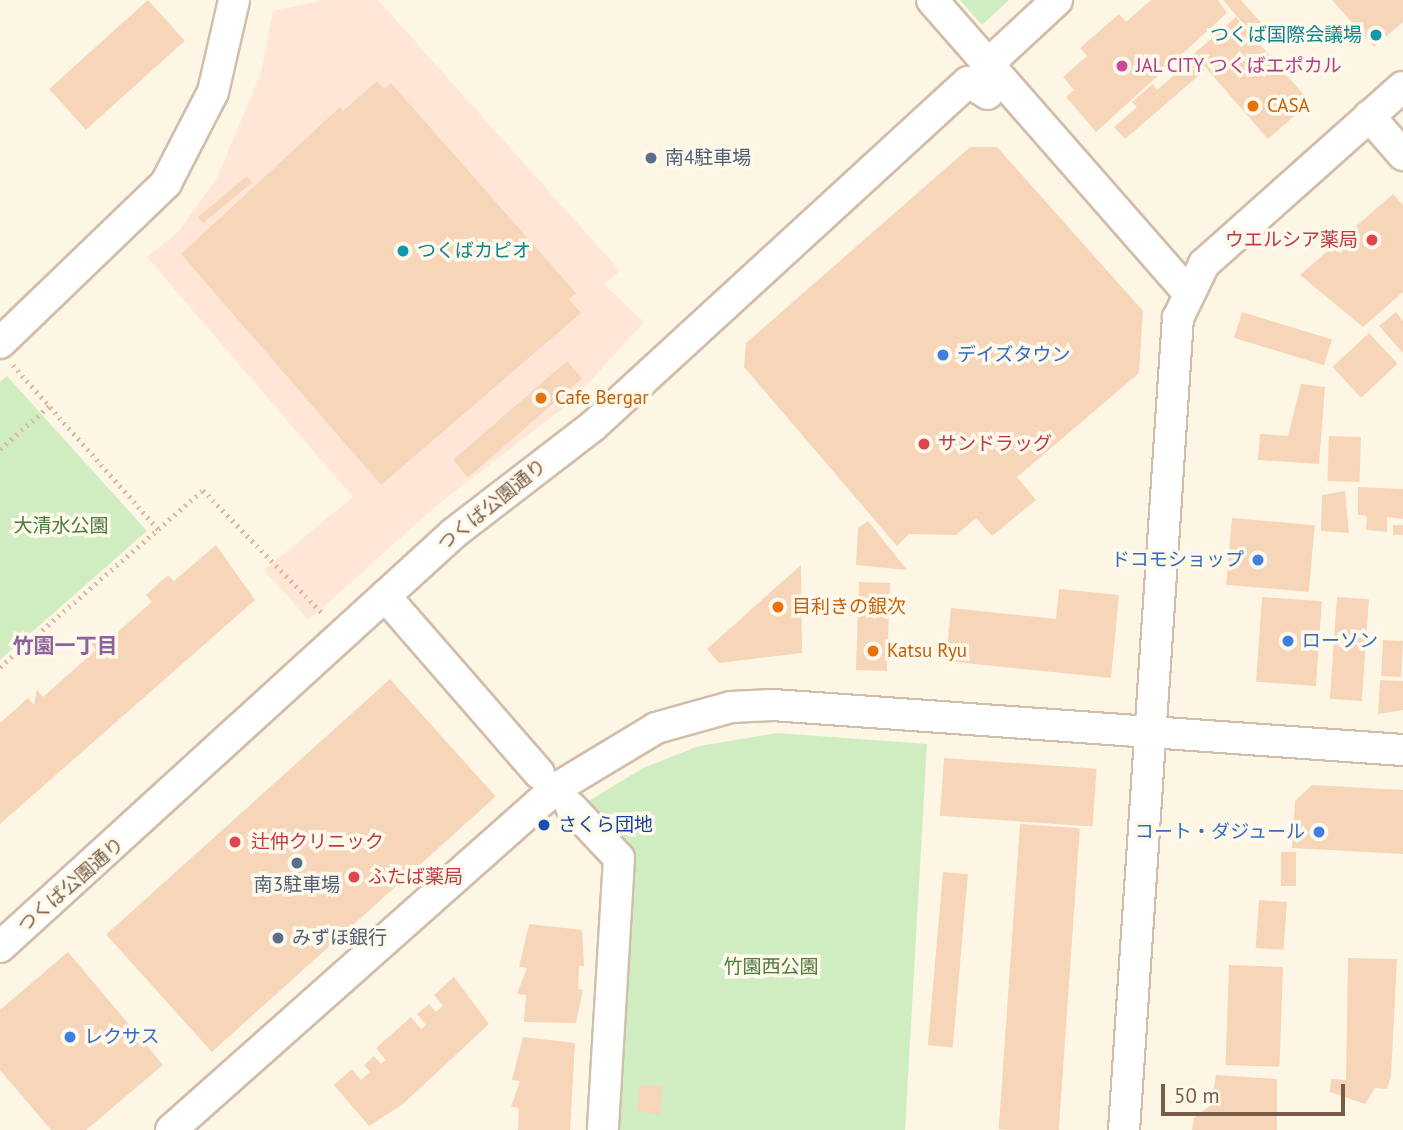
<!DOCTYPE html>
<html>
<head>
<meta charset="utf-8">
<style>
	body { margin:0 }
	#map { position:relative; width:1403px; height:1130px; overflow:hidden; background:#fef6e4; font-family:"PT Sans","Noto Sans JP",sans-serif }
	div>[style] { position:absolute }
	[style*='--x'] { left:calc(var(--x)*1px); top:calc(var(--y)*1px); width:calc(var(--w)*1px); rotate:calc(var(--a)*1deg) }
	.commercial>* { inset:0; background:#ffe6d7 }
	.green>* { inset:0; background:#d0edc1 }
	.building>* { inset:0; background:#f6d5b9; transform-origin:0 0 }
	.path>* { height:4.5px; margin-top:-2.25px; transform-origin:0; background:repeating-linear-gradient(90deg,#dbb99c 0 2px,transparent 0 7px) }
	.roads { filter:drop-shadow(2px 0 #d1bda9) drop-shadow(-2px 0 #d1bda9) drop-shadow(0 2px #d1bda9) drop-shadow(0 -2px #d1bda9) }
	.minor>* { height:30px; margin:-15px; padding:0 15px; transform-origin:15px; border-radius:15px; background:#fff }
	.dots>* { width:19px; height:19px; translate:-50% -50%; box-sizing:border-box; border:4px solid #fff9ec; border-radius:50% }
	span { translate:-50% -50%; white-space:nowrap; text-align:center; line-height:1.15; -webkit-text-stroke:7px #fff9ec; paint-order:stroke }
	.culture-label { font-size:19px; color:#0d838f }
	.right { translate:-100% -50%; text-align:right }
	.left { translate:0 -50%; text-align:left }
	.hotel-label { font-size:19px; color:#b23c85 }
	.food-label { font-size:19px; color:#c56008 }
	.service-label { font-size:19px; color:#4e5e75 }
	.health-label { font-size:19px; color:#be3a42 }
	.shop-label { font-size:19px; color:#366cbe }
	.street-label { font-size:19px; color:#795c47 }
	.park-label { font-size:19px; color:#4a7a3c }
	.transit-label { font-size:19px; color:#164399 }
	.neighbourhood-label { font-size:21px; color:#8d629d; font-weight:700 }
	.scale { position:absolute; left:1161px; top:1084px; width:184px; height:32px; box-sizing:border-box; border:4px solid #795c47; border-top:0; padding-left:9px; font-size:21px; line-height:24px; white-space:nowrap; color:#795c47; -webkit-text-stroke:5px #fff9ec; paint-order:stroke }
</style>
</head>
<body>
<div id="map">
	<div class="commercial">
		<div style="clip-path:polygon(323px 0,378px 0,620px 271px,604px 284px,644px 322px,571px 402px,437px 505px,309px 620px,264px 570px,353px 497px,147px 257px,178px 232px,217px 178px,261px 73px,273px 11px)"></div>
	</div>
	<div class="green">
		<div style="clip-path:polygon(960px 0,1009px 0,982px 25px)"></div>
		<div style="clip-path:polygon(7px 376px,147px 531px,0 660px,0 382px)"></div>
		<div style="clip-path:polygon(777px 733px,927px 744px,905px 1130px,614px 1130px,635px 863px,587px 802px,643px 768px,699px 746px)"></div>
	</div>
	<div class="building">
		<div style="left:148px;top:0;width:55px;height:133px;rotate:48deg"></div>
		<div style="clip-path:polygon(1151px 0,1218px 0,1227px 13px,1096px 132px,1066px 97px,1074px 90px,1063px 77px,1087px 56px,1080px 48px,1119px 14px,1126px 22px)"></div>
		<div style="clip-path:polygon(1223px 0,1241px 0,1269px 32px,1258px 41px)"></div>
		<div style="clip-path:polygon(1332px 0,1403px 0,1403px 22px,1374px 47px)"></div>
		<div style="left:1236px;top:17px;width:113px;height:56px;rotate:49deg"></div>
		<div style="clip-path:polygon(1194px 58px,1205px 70px,1125px 139px,1114px 127px,1137px 107px,1132px 102px,1153px 84px,1157px 90px)"></div>
		<div style="clip-path:polygon(377px 81px,384px 89px,391px 83px,576px 293px,569px 299px,581px 313px,381px 485px,181px 254px,340px 107px,343px 111px)"></div>
		<div style="clip-path:polygon(970px 147px,997px 147px,1143px 311px,1139px 373px,1017px 477px,1036px 500px,992px 536px,976px 518px,956px 535px,909px 534px,897px 546px,744px 367px,746px 343px)"></div>
		<div style="left:247px;top:176px;width:8px;height:64px;rotate:50deg"></div>
		<div style="clip-path:polygon(1393px 194px,1403px 205px,1403px 292px,1363px 327px,1300px 275px)"></div>
		<div style="left:1242px;top:312px;width:94px;height:27px;rotate:17deg"></div>
		<div style="clip-path:polygon(1396px 312px,1403px 321px,1403px 353px,1379px 326px)"></div>
		<div style="left:1369px;top:333px;width:42px;height:50px;rotate:47deg"></div>
		<div style="left:567px;top:361px;width:23px;height:151px;rotate:49deg"></div>
		<div style="clip-path:polygon(1301px 384px,1325px 387px,1319px 464px,1258px 460px,1260px 434px,1288px 436px)"></div>
		<div style="left:1329px;top:436px;width:32px;height:45px;rotate:2deg"></div>
		<div style="clip-path:polygon(1358px 487px,1403px 489px,1403px 519px,1387px 517px,1387px 532px,1366px 530px,1367px 516px,1358px 515px)"></div>
		<div style="clip-path:polygon(1345px 491px,1349px 533px,1321px 531px,1322px 495px)"></div>
		<div style="left:1232px;top:518px;width:83px;height:67px;rotate:5deg"></div>
		<div style="clip-path:polygon(868px 521px,907px 570px,856px 565px,858px 528px)"></div>
		<div style="left:1393px;top:525px;width:10px;height:10px"></div>
		<div style="clip-path:polygon(216px 545px,255px 600px,0 824px,0 723px,28px 698px,34px 705px,37px 690px,43px 697px,96px 650px,91px 644px,102px 634px,107px 641px,152px 602px,146px 595px,168px 575px,174px 581px)"></div>
		<div style="clip-path:polygon(801px 565px,802px 653px,719px 663px,707px 649px)"></div>
		<div style="left:859px;top:582px;width:31px;height:88px;rotate:2deg"></div>
		<div style="clip-path:polygon(1059px 589px,1119px 595px,1111px 678px,946px 661px,951px 608px,1056px 619px)"></div>
		<div style="left:1262px;top:597px;width:60px;height:85px;rotate:4deg"></div>
		<div style="left:1337px;top:597px;width:32px;height:102px;rotate:4deg"></div>
		<div style="left:1383px;top:640px;width:20px;height:36px;rotate:3deg"></div>
		<div style="left:390px;top:679px;width:158px;height:382px;rotate:48deg"></div>
		<div style="clip-path:polygon(1380px 680px,1403px 681px,1403px 710px,1378px 714px)"></div>
		<div style="left:944px;top:758px;width:153px;height:58px;rotate:4deg"></div>
		<div style="clip-path:polygon(1312px 785px,1403px 790px,1403px 854px,1292px 848px,1295px 801px)"></div>
		<div style="left:1020px;top:824px;width:60px;height:306px;rotate:4deg"></div>
		<div style="left:1281px;top:852px;width:15px;height:34px"></div>
		<div style="left:943px;top:872px;width:25px;height:174px;rotate:5deg"></div>
		<div style="left:1259px;top:900px;width:28px;height:48px;rotate:4deg"></div>
		<div style="clip-path:polygon(529px 924px,582px 930px,584px 966px,579px 966px,578px 989px,583px 990px,576px 1023px,524px 1022px,526px 995px,517px 994px,527px 968px,519px 967px)"></div>
		<div style="clip-path:polygon(68px 952px,163px 1065px,86px 1130px,51px 1130px,0 1070px,0 1010px)"></div>
		<div style="clip-path:polygon(1348px 958px,1397px 959px,1391px 1076px,1387px 1089px,1375px 1088px,1365px 1104px,1330px 1092px,1331px 1079px,1346px 1080px)"></div>
		<div style="left:1229px;top:965px;width:54px;height:100px;rotate:2deg"></div>
		<div style="clip-path:polygon(454px 977px,489px 1024px,403px 1104px,369px 1126px,334px 1085px,352px 1069px,361px 1080px,370px 1072px,364px 1065px,374px 1056px,381px 1064px,386px 1060px,376px 1048px,411px 1017px,421px 1029px,426px 1025px,417px 1014px,429px 1004px,436px 1012px,443px 1006px,434px 995px)"></div>
		<div style="clip-path:polygon(523px 1037px,575px 1043px,570px 1130px,518px 1130px,519px 1108px,511px 1107px,520px 1081px,512px 1080px)"></div>
		<div style="clip-path:polygon(1216px 1075px,1277px 1079px,1277px 1130px,1192px 1130px,1194px 1118px,1211px 1105px)"></div>
		<div style="clip-path:polygon(640px 1085px,662px 1086px,660px 1115px,637px 1111px)"></div>
	</div>
	<div class="path">
		<div style="--x:13;--y:365;--w:220;--a:48.5"></div>
		<div style="--x:0;--y:449;--w:65;--a:-41.3"></div>
		<div style="--x:0;--y:667;--w:269;--a:-41.1"></div>
		<div style="--x:203;--y:490;--w:175;--a:45.9"></div>
	</div>
	<div class="roads">
		<div class="minor">
			<div style="--x:932;--y:0;--w:386;--a:48.8"></div>
			<div style="--x:1000;--y:53;--w:78;--a:-42.9"></div>
			<div style="--x:1369;--y:116;--w:52;--a:48.9"></div>
			<div style="--x:0;--y:343;--w:231;--a:-43.9"></div>
			<div style="--x:166;--y:183;--w:102;--a:-62.7"></div>
			<div style="--x:213;--y:92;--w:94;--a:-77.1"></div>
			<div style="--x:385;--y:596;--w:235;--a:49"></div>
			<div style="--x:571;--y:807;--w:70;--a:46.7"></div>
			<div style="--x:619;--y:858;--w:272;--a:93.4"></div>
			<div style="--x:0;--y:947;--w:614;--a:-42.36"></div>
			<div style="--x:454;--y:533;--w:175;--a:-37.6"></div>
			<div style="--x:593;--y:426;--w:509;--a:-42.53"></div>
			<div style="--x:968;--y:82;--w:23;--a:31"></div>
			<div style="--x:171;--y:1130;--w:514;--a:-41.61"></div>
			<div style="--x:555;--y:789;--w:118;--a:-31.1"></div>
			<div style="--x:656;--y:728;--w:78;--a:-15.6"></div>
			<div style="--x:731;--y:707;--w:42;--a:-2.7"></div>
			<div style="--x:773;--y:705;--w:632;--a:4.09"></div>
			<div style="--x:1124;--y:1130;--w:814;--a:-86.2"></div>
			<div style="--x:1178;--y:318;--w:60;--a:-64.3"></div>
			<div style="--x:1204;--y:264;--w:266;--a:-41.7"></div>
		</div>
	</div>
	<div class="dots">
		<div style="left:1376px;top:35px;background:#0f9aa8"></div>
		<div style="left:1122px;top:66px;background:#d1479c"></div>
		<div style="left:1253px;top:106px;background:#e8710a"></div>
		<div style="left:651px;top:158px;background:#5c6f8a"></div>
		<div style="left:1372px;top:240px;background:#e0444e"></div>
		<div style="left:403px;top:251px;background:#0f9aa8"></div>
		<div style="left:943px;top:355px;background:#3f7fe0"></div>
		<div style="left:541px;top:398px;background:#e8710a"></div>
		<div style="left:924px;top:444px;background:#e0444e"></div>
		<div style="left:1258px;top:560px;background:#3f7fe0"></div>
		<div style="left:778px;top:607px;background:#e8710a"></div>
		<div style="left:1288px;top:641px;background:#3f7fe0"></div>
		<div style="left:873px;top:651px;background:#e8710a"></div>
		<div style="left:544px;top:825px;background:#1a4fb4"></div>
		<div style="left:1319px;top:832px;background:#3f7fe0"></div>
		<div style="left:235px;top:842px;background:#e0444e"></div>
		<div style="left:297px;top:863px;background:#5c6f8a"></div>
		<div style="left:354px;top:877px;background:#e0444e"></div>
		<div style="left:278px;top:938px;background:#5c6f8a"></div>
		<div style="left:70px;top:1037px;background:#3f7fe0"></div>
	</div>
	<div class="culture-label">
		<span class="right" style="left:1362px;top:35px">つくば国際会議場</span>
		<span class="left" style="left:417px;top:251px">つくばカピオ</span>
	</div>
	<div class="hotel-label">
		<span class="left" style="left:1136px;top:66px">JAL CITY つくばエポカル</span>
	</div>
	<div class="food-label">
		<span class="left" style="left:1267px;top:106px">CASA</span>
		<span class="left" style="left:555px;top:398px">Cafe Bergar</span>
		<span class="left" style="left:792px;top:607px">目利きの銀次</span>
		<span class="left" style="left:887px;top:651px">Katsu Ryu</span>
	</div>
	<div class="service-label">
		<span class="left" style="left:665px;top:158px">南4駐車場</span>
		<span style="left:297px;top:885px">南3駐車場</span>
		<span class="left" style="left:292px;top:938px">みずほ銀行</span>
	</div>
	<div class="health-label">
		<span class="right" style="left:1358px;top:240px">ウエルシア薬局</span>
		<span class="left" style="left:938px;top:444px">サンドラッグ</span>
		<span class="left" style="left:251px;top:842px">辻仲クリニック</span>
		<span class="left" style="left:368px;top:877px">ふたば薬局</span>
	</div>
	<div class="shop-label">
		<span class="left" style="left:957px;top:355px">デイズタウン</span>
		<span class="right" style="left:1244px;top:560px">ドコモショップ</span>
		<span class="left" style="left:1302px;top:641px">ローソン</span>
		<span class="right" style="left:1305px;top:832px">コート・ダジュール</span>
		<span class="left" style="left:84px;top:1037px">レクサス</span>
	</div>
	<div class="street-label">
		<span style="left:492px;top:505px;rotate:-39deg">つくば公園通り</span>
		<span style="left:71px;top:885px;rotate:-41deg">つくば公園通り</span>
	</div>
	<div class="park-label">
		<span style="left:61px;top:526px">大清水公園</span>
		<span style="left:771px;top:967px">竹園西公園</span>
	</div>
	<div class="transit-label">
		<span class="left" style="left:558px;top:825px">さくら団地</span>
	</div>
	<div class="neighbourhood-label">
		<span style="left:65px;top:646px">竹園一丁目</span>
	</div>
	<div class="scale">50 m</div>
</div>
</body>
</html>
